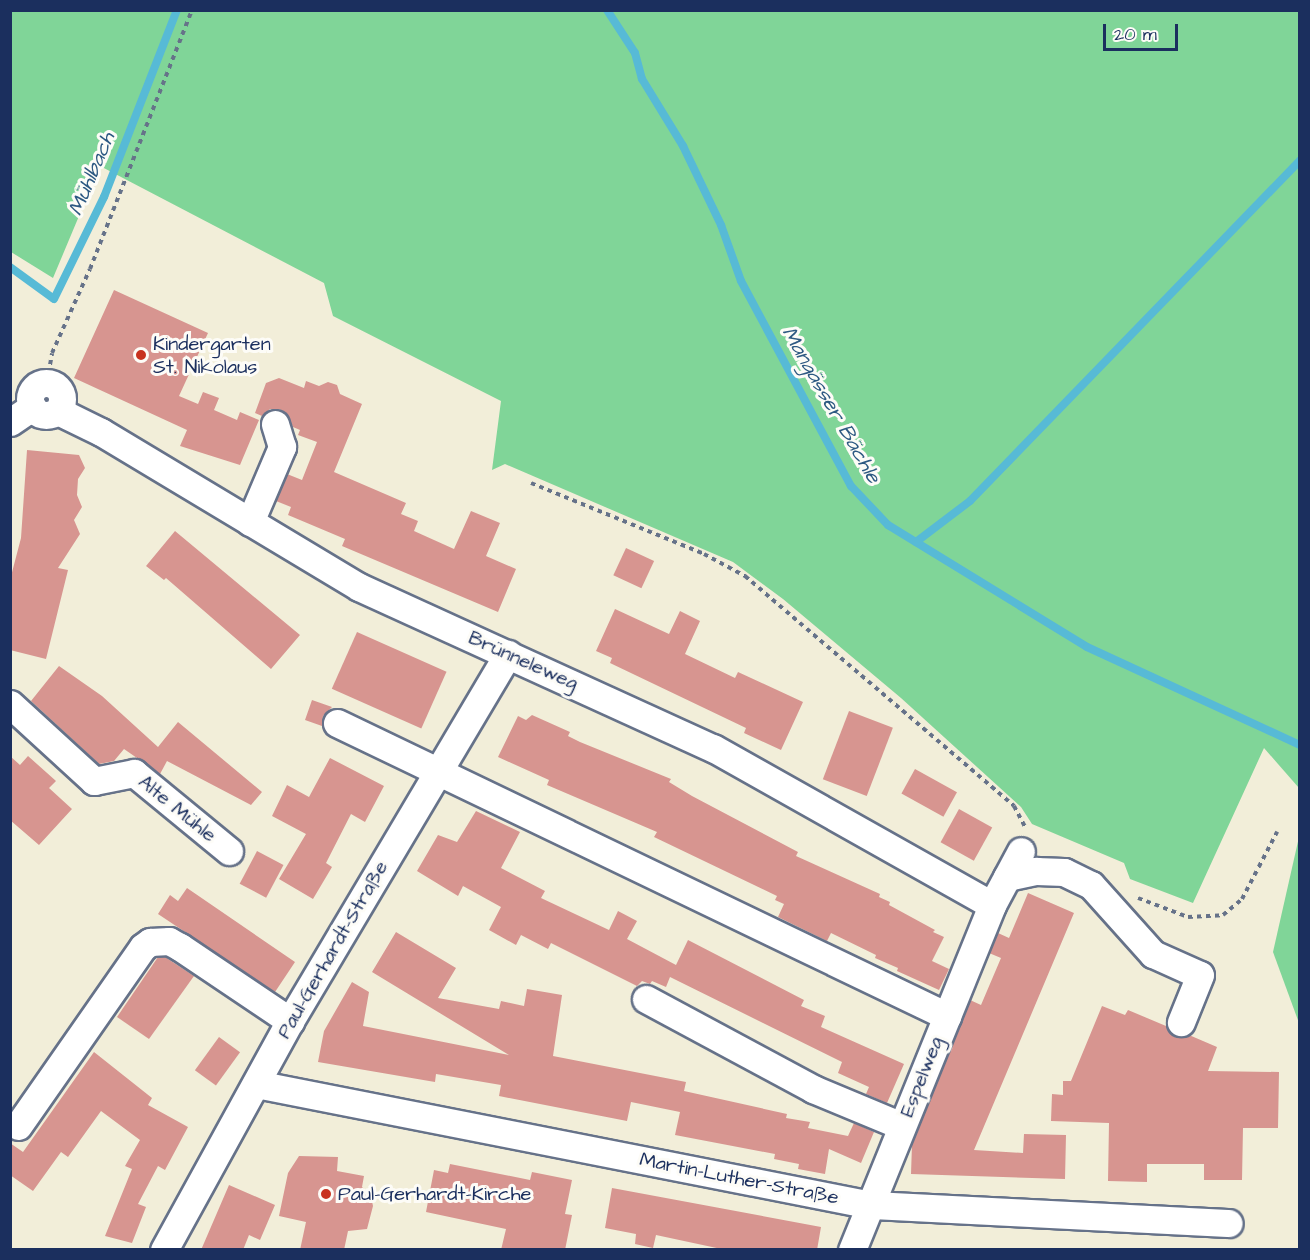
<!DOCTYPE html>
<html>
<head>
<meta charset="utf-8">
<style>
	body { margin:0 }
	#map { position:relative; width:1310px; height:1260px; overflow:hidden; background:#f2eed9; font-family:"Architects Daughter",sans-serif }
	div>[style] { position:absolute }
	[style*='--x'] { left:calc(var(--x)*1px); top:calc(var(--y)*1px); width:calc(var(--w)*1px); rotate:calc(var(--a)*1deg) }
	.green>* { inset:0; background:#80d598 }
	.stream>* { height:8px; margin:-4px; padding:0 4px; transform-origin:4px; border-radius:4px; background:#57bad6 }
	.building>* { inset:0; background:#d79590; transform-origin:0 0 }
	.path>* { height:4px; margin-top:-2px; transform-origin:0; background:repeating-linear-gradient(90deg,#667289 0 4.5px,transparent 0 9px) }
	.roads { filter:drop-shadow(2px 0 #667289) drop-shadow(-2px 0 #667289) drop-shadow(0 2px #667289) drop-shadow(0 -2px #667289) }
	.minor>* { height:27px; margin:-13.5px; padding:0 13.5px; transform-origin:13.5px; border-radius:13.5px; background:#fff }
	.minor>.ring { margin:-13.5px; padding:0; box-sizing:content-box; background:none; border:27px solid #fff; border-radius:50% }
	.dots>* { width:16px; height:16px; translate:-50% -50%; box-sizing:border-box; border:3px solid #fdfcf7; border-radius:50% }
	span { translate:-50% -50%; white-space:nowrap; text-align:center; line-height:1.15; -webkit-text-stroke:6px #fdfcf7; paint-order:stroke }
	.poi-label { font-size:20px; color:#1b2f5e }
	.left { translate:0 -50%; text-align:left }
	.street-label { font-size:20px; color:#1b2f5e }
	.water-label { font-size:21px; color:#2d5982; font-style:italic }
	.frame { position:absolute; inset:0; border:12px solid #1b2f5e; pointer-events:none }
	.scale { position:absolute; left:1103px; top:24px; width:75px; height:27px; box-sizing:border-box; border:3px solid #1b2f5e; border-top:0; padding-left:8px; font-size:18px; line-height:21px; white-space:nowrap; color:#1b2f5e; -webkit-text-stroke:4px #fdfcf7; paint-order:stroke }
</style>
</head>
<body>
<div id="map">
	<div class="green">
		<div style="clip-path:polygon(10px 11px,1299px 11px,1299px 788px,1264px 748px,1193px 903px,1130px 879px,1124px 863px,1032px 824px,1021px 807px,901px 698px,783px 599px,733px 562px,505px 464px,492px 470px,501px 401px,333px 316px,324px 283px,100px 166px,53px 278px,11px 252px)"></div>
		<div style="clip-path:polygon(1299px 837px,1299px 1023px,1273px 952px)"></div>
	</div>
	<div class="stream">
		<div style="--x:607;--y:10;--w:51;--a:56.9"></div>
		<div style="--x:635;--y:53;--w:27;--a:75"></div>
		<div style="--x:642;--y:79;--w:79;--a:58.5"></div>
		<div style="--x:683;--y:146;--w:88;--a:64.3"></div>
		<div style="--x:721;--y:225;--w:59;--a:70.3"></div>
		<div style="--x:741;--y:281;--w:233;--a:61.8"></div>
		<div style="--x:851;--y:486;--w:54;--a:46.5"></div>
		<div style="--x:888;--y:525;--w:233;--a:31.5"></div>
		<div style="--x:1087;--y:647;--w:234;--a:24.7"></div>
		<div style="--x:10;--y:267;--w:54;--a:36"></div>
		<div style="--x:54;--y:299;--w:114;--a:-63.9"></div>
		<div style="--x:104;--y:197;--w:201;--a:-68.7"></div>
		<div style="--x:916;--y:542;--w:68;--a:-37.2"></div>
		<div style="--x:970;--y:501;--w:475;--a:-45.9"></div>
	</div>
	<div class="building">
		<div style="clip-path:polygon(114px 290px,208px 333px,179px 396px,198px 404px,203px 392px,219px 398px,214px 410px,237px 420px,240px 412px,259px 420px,240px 465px,180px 446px,187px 430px,74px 378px)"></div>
		<div style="clip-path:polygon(279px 378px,304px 388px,306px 381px,319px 386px,328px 382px,337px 385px,340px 394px,362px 404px,334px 472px,406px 503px,401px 514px,418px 521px,414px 531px,454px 549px,471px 511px,500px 523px,486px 556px,516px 569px,498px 612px,342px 546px,345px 539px,288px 515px,291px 507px,276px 501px,287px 474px,302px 480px,317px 442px,298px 435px,300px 430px,293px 427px,286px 413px,279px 409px,270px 409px,262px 416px,255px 413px,266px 383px)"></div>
		<div style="clip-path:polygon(27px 450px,79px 455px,85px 468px,78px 479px,77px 495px,82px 507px,74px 520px,80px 534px,58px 568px,68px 570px,46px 659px,10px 650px,10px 580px,21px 538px)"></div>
		<div style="clip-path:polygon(175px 531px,300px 635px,271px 669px,166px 578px,164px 580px,146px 566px)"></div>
		<div style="left:626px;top:548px;width:31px;height:30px;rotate:25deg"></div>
		<div style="clip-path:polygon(615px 609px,669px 634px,680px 611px,700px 621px,685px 654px,735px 678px,738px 672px,803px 702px,781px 750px,744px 733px,746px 728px,610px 663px,612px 658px,596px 651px)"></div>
		<div style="left:357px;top:632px;width:98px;height:62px;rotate:24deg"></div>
		<div style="clip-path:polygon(59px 666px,102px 696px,158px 747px,178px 722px,262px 792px,251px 805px,167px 761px,160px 774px,124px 749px,114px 761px,99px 764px,31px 701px)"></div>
		<div style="clip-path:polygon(312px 700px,332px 707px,323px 716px,322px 726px,305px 720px)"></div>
		<div style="left:849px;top:711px;width:47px;height:73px;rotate:21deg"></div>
		<div style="clip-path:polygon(532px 715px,570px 732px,568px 736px,580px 742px,671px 779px,669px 782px,692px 796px,798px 852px,796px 856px,880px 894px,879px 897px,890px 902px,889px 905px,935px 930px,933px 932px,944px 937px,932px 961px,949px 969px,939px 990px,897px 971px,898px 968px,875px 958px,876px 955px,831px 933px,827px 941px,778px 917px,784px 904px,775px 900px,777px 896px,654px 837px,657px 832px,547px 785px,549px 780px,498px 757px,518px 716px,526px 720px)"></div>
		<div style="clip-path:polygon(10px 756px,20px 765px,28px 756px,56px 781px,49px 788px,72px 809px,39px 845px,10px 820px)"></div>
		<div style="clip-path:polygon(330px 758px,384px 786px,365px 822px,351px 814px,326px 863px,332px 867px,313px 899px,279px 879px,306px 834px,272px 816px,287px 785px,309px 797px)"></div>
		<div style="left:915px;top:769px;width:48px;height:28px;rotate:29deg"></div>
		<div style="left:959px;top:809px;width:38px;height:38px;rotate:29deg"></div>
		<div style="clip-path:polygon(476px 811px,520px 832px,501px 868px,545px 891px,541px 898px,609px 930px,618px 911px,637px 921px,627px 939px,676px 965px,688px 940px,804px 1000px,801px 1006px,825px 1016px,821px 1027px,904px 1064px,887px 1103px,866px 1094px,869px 1087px,838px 1073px,842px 1062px,670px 977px,666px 987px,652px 981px,650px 984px,642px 981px,637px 986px,551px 943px,548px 949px,521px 935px,516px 945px,489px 930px,501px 907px,463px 886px,458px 896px,417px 871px,438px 835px,457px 842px)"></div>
		<div style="left:257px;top:851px;width:30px;height:37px;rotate:28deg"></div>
		<div style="clip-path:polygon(187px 888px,295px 962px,275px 992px,158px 914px,170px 895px,178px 901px)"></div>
		<div style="clip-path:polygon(1028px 893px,1074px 913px,974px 1150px,1023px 1153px,1024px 1134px,1066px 1135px,1065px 1179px,911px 1174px,912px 1144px,970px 1000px,981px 1005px,1001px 958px,989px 953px,998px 933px,1009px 938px)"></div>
		<div style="clip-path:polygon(396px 932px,456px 968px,438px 998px,499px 1009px,501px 1001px,524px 1006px,527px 989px,562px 995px,553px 1056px,686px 1082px,684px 1091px,787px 1114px,786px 1118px,810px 1122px,808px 1128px,848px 1136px,854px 1123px,874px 1132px,861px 1163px,829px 1149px,825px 1174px,798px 1169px,799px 1164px,774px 1159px,775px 1154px,675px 1135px,680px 1112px,631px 1102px,627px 1121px,499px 1096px,501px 1085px,436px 1074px,435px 1082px,318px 1062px,324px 1031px,352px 982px,369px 992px,363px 1026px,509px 1055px,372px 972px)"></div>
		<div style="clip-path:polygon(158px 957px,165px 957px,194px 976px,149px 1039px,117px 1017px)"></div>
		<div style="clip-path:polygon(1102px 1006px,1125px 1015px,1128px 1010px,1166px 1026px,1175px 1036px,1189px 1035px,1217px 1047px,1208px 1071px,1279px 1072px,1278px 1128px,1243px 1128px,1242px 1180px,1204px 1180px,1204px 1164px,1147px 1164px,1147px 1182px,1108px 1181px,1109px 1123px,1051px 1121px,1052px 1094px,1063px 1095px,1063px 1081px,1071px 1081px)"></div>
		<div style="left:219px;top:1037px;width:26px;height:41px;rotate:36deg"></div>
		<div style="clip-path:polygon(94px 1052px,152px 1098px,148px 1105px,188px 1127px,165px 1170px,158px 1166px,138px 1204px,146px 1207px,132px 1243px,105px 1236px,132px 1169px,125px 1166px,140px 1140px,101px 1111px,68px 1157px,61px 1152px,33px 1191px,10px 1175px,10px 1143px,23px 1152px)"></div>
		<div style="clip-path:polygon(299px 1156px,338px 1157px,337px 1171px,364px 1176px,362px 1187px,371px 1197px,373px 1206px,367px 1229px,348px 1231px,344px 1250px,300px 1250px,306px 1222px,279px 1216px,288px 1173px)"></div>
		<div style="clip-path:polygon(450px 1164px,530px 1180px,532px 1172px,572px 1180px,565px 1214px,572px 1215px,565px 1250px,501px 1250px,506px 1229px,426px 1212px,434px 1170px,448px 1173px)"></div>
		<div style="clip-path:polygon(229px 1185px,275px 1205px,260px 1240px,249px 1235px,243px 1250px,201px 1250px)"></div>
		<div style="clip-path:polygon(612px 1188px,821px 1227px,817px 1250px,726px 1250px,656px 1235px,653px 1248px,635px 1244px,636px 1234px,605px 1228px)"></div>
	</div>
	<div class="path">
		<div style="--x:47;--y:382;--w:29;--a:-80"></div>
		<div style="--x:52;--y:353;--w:92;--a:-65.7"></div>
		<div style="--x:90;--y:269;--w:278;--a:-68.5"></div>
		<div style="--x:531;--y:483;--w:187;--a:22.3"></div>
		<div style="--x:704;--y:554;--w:47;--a:28.2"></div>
		<div style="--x:745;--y:576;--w:354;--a:40.5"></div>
		<div style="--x:1014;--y:806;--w:24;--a:62"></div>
		<div style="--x:1138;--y:898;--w:53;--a:20.8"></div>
		<div style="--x:1188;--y:917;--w:35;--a:-3"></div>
		<div style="--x:1223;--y:915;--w:25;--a:-40"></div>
		<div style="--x:1242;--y:899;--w:76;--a:-62.4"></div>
	</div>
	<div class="roads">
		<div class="minor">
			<div class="ring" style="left:30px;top:383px;width:5px;height:5px"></div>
			<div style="--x:58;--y:411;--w:48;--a:26"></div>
			<div style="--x:101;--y:432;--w:301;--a:31"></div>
			<div style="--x:359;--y:587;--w:389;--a:24.5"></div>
			<div style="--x:713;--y:748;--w:320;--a:29.4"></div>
			<div style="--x:10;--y:422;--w:27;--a:-34"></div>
			<div style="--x:250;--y:522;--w:82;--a:-66.9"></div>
			<div style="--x:282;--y:447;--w:24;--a:-107"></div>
			<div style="--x:10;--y:704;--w:114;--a:42.5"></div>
			<div style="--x:94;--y:781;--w:41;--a:-11.3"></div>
			<div style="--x:134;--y:773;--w:123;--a:39.4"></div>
			<div style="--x:337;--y:723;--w:677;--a:25.66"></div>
			<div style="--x:1007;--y:877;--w:30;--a:-12"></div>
			<div style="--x:1036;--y:871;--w:28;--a:2"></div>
			<div style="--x:1064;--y:872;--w:30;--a:26"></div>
			<div style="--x:1091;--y:885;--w:93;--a:48.1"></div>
			<div style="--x:1153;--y:954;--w:51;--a:24.1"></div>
			<div style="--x:1200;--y:975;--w:51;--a:112"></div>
			<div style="--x:646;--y:999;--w:190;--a:28.3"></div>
			<div style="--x:813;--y:1089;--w:96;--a:22.6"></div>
			<div style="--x:256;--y:1084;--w:627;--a:11.13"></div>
			<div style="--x:871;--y:1205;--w:358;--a:2.9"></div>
			<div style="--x:18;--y:1126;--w:218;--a:-55.1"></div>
			<div style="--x:143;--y:947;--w:9;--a:-36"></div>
			<div style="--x:150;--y:942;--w:19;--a:-3"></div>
			<div style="--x:169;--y:941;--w:13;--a:29"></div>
			<div style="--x:180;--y:947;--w:133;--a:33.9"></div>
			<div style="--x:164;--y:1250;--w:261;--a:-61.2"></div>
			<div style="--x:290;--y:1021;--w:427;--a:-59.3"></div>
			<div style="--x:852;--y:1250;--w:372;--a:-67.9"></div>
			<div style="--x:992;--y:905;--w:61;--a:-61.8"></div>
		</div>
	</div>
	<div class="dots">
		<div style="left:141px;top:355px;background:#c8321e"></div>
		<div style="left:326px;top:1194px;background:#c8321e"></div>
	</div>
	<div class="poi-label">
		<span class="left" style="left:153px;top:356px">Kindergarten<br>St. Nikolaus</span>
		<span class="left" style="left:338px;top:1194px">Paul-Gerhardt-Kirche</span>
	</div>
	<div class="street-label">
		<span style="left:523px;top:661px;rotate:24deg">Brünneleweg</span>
		<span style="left:177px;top:809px;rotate:39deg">Alte Mühle</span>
		<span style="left:333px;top:950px;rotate:-60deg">Paul-Gerhardt-Straße</span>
		<span style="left:922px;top:1077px;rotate:-68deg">Espelweg</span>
		<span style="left:739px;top:1179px;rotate:11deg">Martin-Luther-Straße</span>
	</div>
	<div class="water-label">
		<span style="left:92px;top:174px;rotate:-67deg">Mühlbach</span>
		<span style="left:831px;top:405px;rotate:60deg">Mangässer Bächle</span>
	</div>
	<div class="frame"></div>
	<div class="scale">20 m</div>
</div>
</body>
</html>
